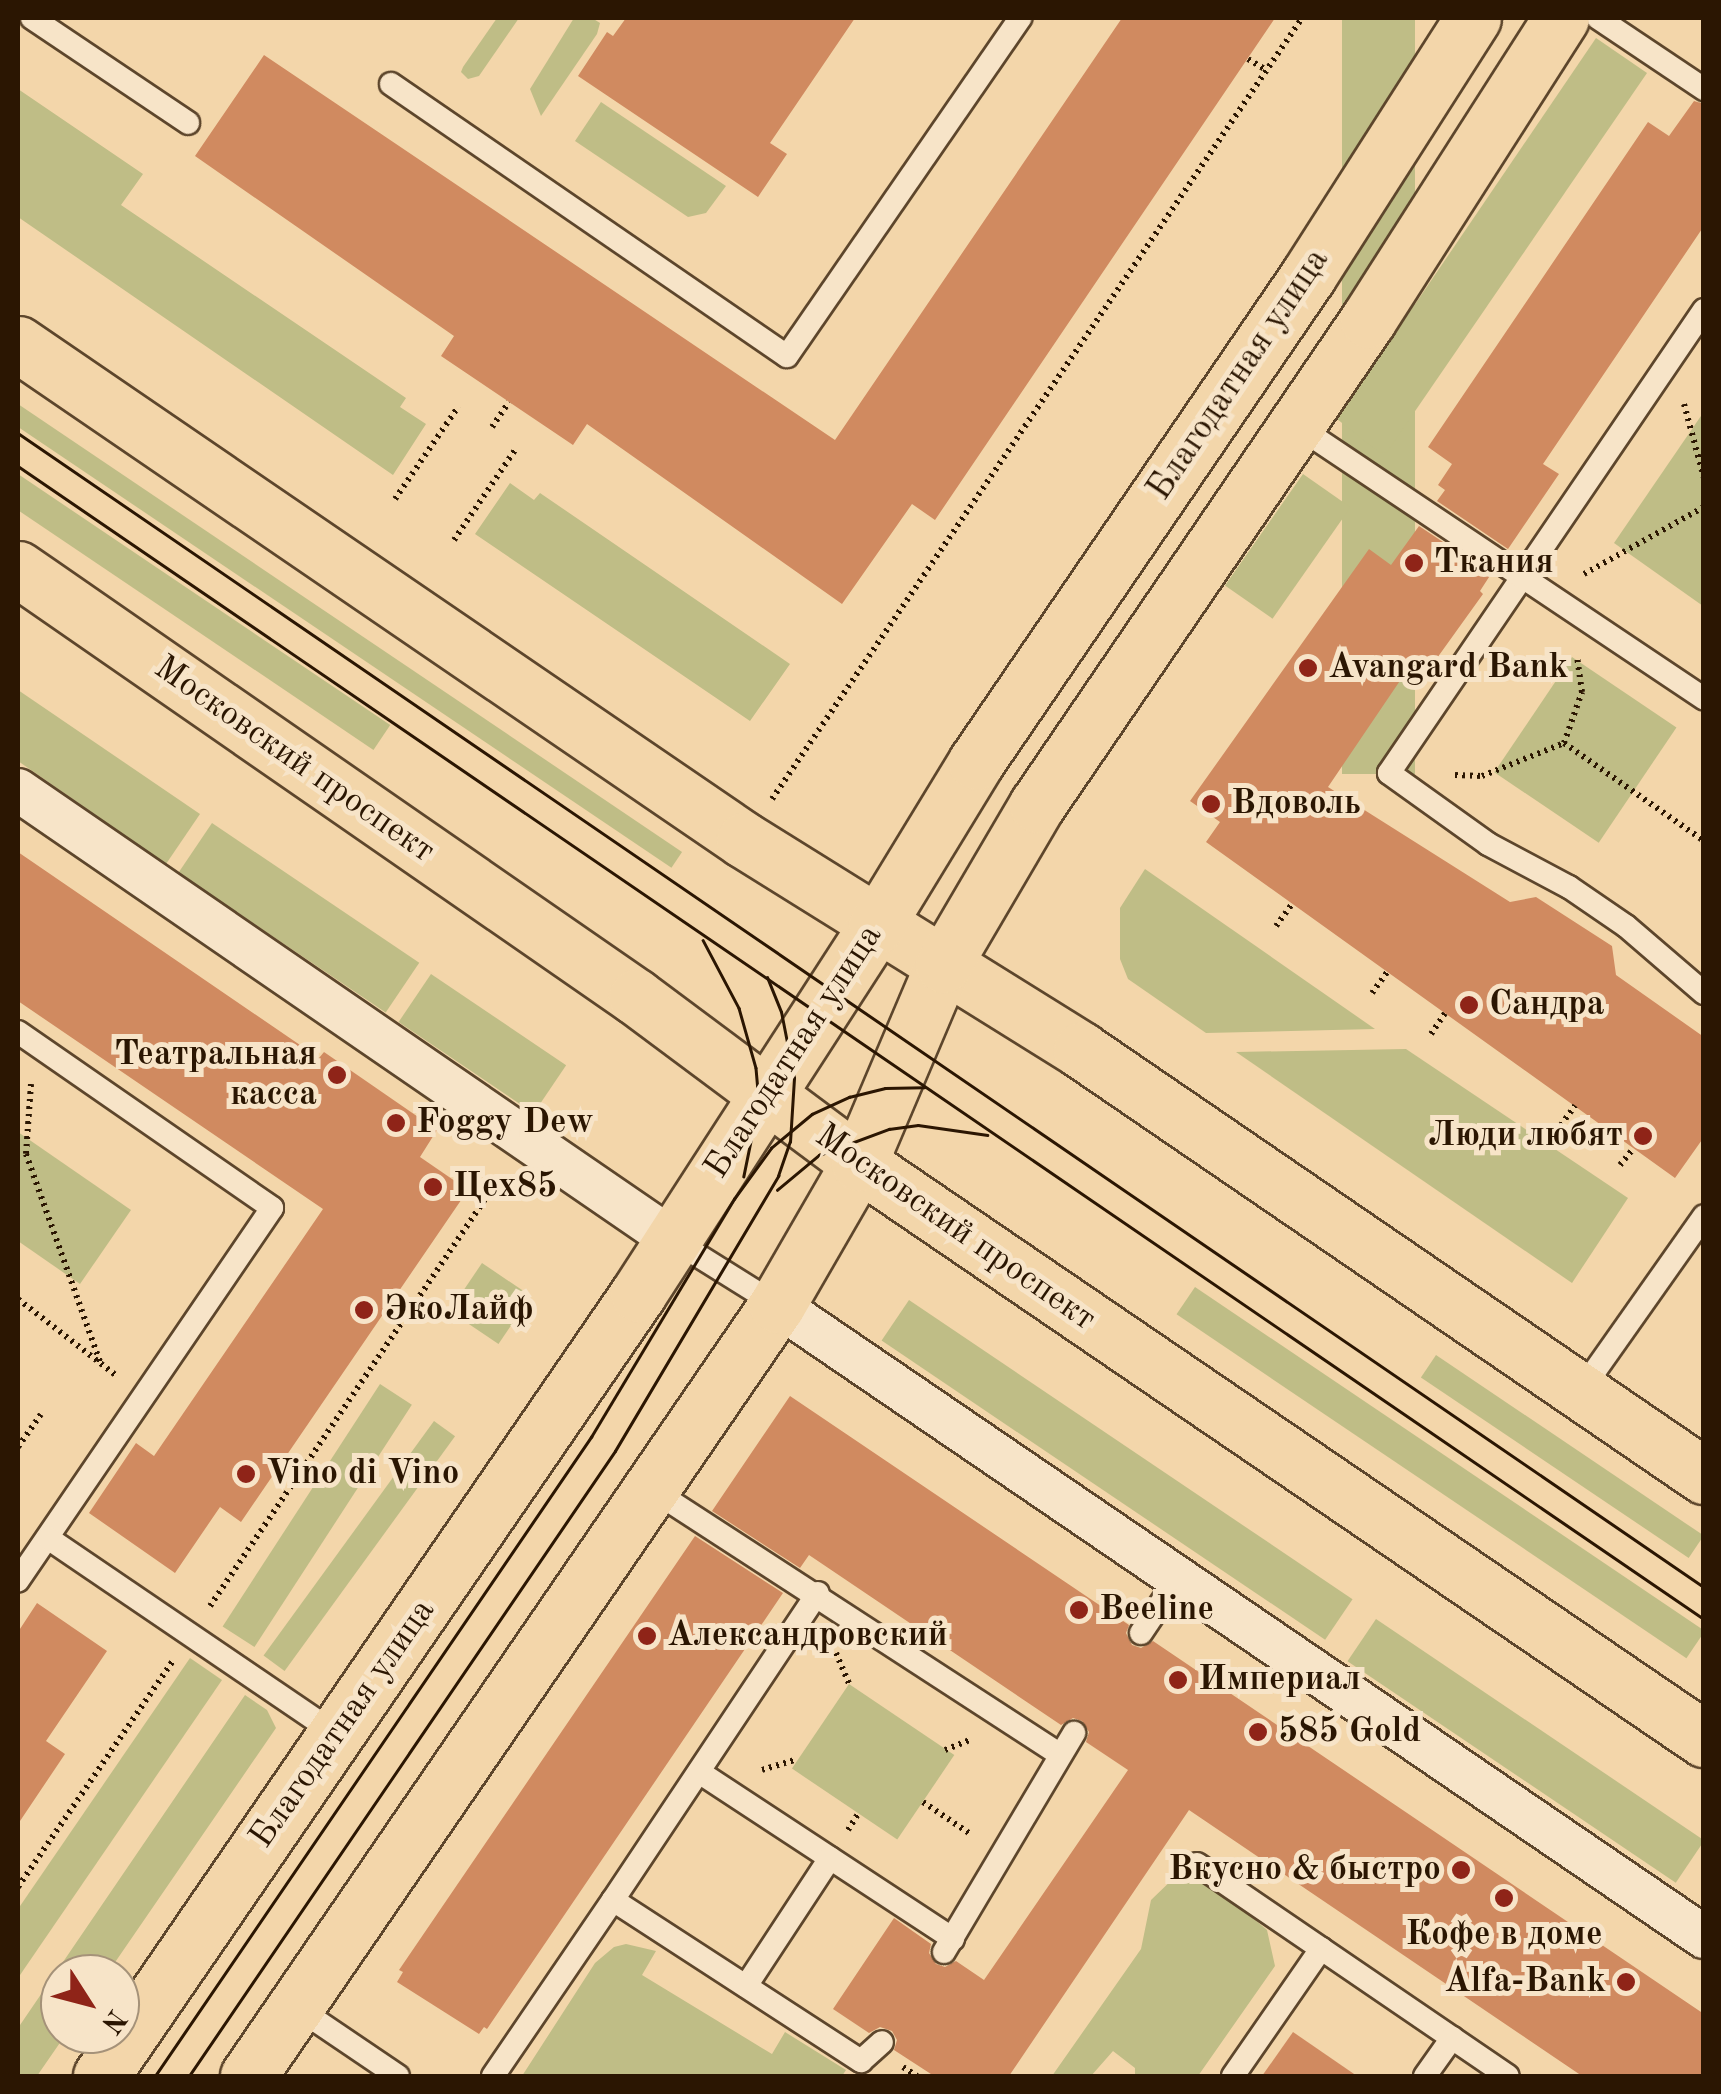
<!DOCTYPE html>
<html>
<head>
<meta charset="utf-8">
<style>
	body { margin:0 }
	#map { position:relative; width:1721px; height:2094px; overflow:hidden; background:#f3d6aa; font-family:"Old Standard TT",serif }
	div>[style] { position:absolute }
	[style*='--x'] { left:calc(var(--x)*1px); top:calc(var(--y)*1px); width:calc(var(--w)*1px); rotate:calc(var(--a)*1deg) }
	.green>* { inset:0; background:#bfbd86; transform-origin:0 0 }
	.building>* { inset:0; background:#d08a60 }
	.path>* { height:6px; margin-top:-3px; transform-origin:0; background:repeating-linear-gradient(90deg,#2b1602 0 2.5px,transparent 0 7.5px) }
	.roads { filter:drop-shadow(2px 0 #5d462c) drop-shadow(-2px 0 #5d462c) drop-shadow(0 2px #5d462c) drop-shadow(0 -2px #5d462c) }
	.service>* { height:22px; margin:-11px; padding:0 11px; transform-origin:11px; border-radius:11px; background:#f7e4c8 }
	.minor>* { height:42px; margin:-21px; padding:0 21px; transform-origin:21px; border-radius:21px; background:#f7e4c8 }
	.primary>* { height:55px; margin:-27.5px; padding:0 27.5px; transform-origin:27.5px; border-radius:27.5px; background:#f3d6aa }
	.tram>* { height:2.5px; margin:-1.25px; padding:0 1.25px; transform-origin:1.25px; border-radius:1.25px; background:#2b1602 }
	.dots>* { width:28px; height:28px; translate:-50% -50%; box-sizing:border-box; border:5px solid #f7e4c8; border-radius:50% }
	span { translate:-50% -50%; white-space:nowrap; text-align:center; line-height:1.15; -webkit-text-stroke:10px #f7e4c8; paint-order:stroke }
	.street-label { font-size:35px; color:#2b1602 }
	.poi-label { font-size:35px; color:#2b1602; font-weight:700 }
	.left { translate:0 -50%; text-align:left }
	.right { translate:-100% -50%; text-align:right }
	.frame { position:absolute; inset:0; border:20px solid #2b1602; pointer-events:none }
	.north { position:absolute; left:40px; top:1954px; width:100px; height:100px; box-sizing:border-box; background:#f7e4c8; border:2px solid #a59279; border-radius:50%; rotate:126deg; font-size:28px; font-weight:700; line-height:40px; text-align:center; color:#2b1602 }
	.north::after { content:''; display:block; margin:auto; width:35px; height:45px; background:#8f2418; clip-path:polygon(50% 0,100% 100%,50% 72%,0 100%) }
</style>
</head>
<body>
<div id="map">
	<div class="green">
		<div style="clip-path:polygon(497px 18px,519px 18px,479px 76px,468px 79px,461px 72px,463px 67px)"></div>
		<div style="clip-path:polygon(574px 18px,592px 18px,600px 23px,597px 34px,541px 116px,530px 89px)"></div>
		<div style="left:1342px;top:18px;width:73px;height:756px"></div>
		<div style="clip-path:polygon(1596px 38px,1647px 73px,1387px 452px,1380px 453px,1337px 419px)"></div>
		<div style="clip-path:polygon(18px 89px,143px 174px,121px 205px,406px 398px,400px 407px,426px 424px,393px 475px,18px 217px)"></div>
		<div style="clip-path:polygon(601px 102px,726px 186px,706px 213px,688px 217px,575px 141px)"></div>
		<div style="left:18px;top:404px;width:801px;height:19px;rotate:34deg"></div>
		<div style="clip-path:polygon(1703px 413px,1704px 606px,1703px 606px,1614px 543px)"></div>
		<div style="left:18px;top:474px;width:449px;height:30px;rotate:34deg"></div>
		<div style="left:1303px;top:474px;width:58px;height:136px;rotate:35deg"></div>
		<div style="clip-path:polygon(510px 483px,534px 500px,540px 493px,790px 664px,750px 721px,475px 534px)"></div>
		<div style="left:1572px;top:657px;width:126px;height:139px;rotate:34deg"></div>
		<div style="clip-path:polygon(18px 690px,200px 814px,166px 864px,18px 761px)"></div>
		<div style="left:212px;top:823px;width:250px;height:60px;rotate:34deg"></div>
		<div style="clip-path:polygon(1145px 869px,1375px 1029px,1206px 1033px,1128px 979px,1120px 959px,1120px 908px)"></div>
		<div style="left:431px;top:974px;width:163px;height:58px;rotate:34deg"></div>
		<div style="clip-path:polygon(1406px 1049px,1628px 1198px,1572px 1283px,1236px 1052px)"></div>
		<div style="clip-path:polygon(18px 1132px,131px 1210px,80px 1284px,18px 1241px)"></div>
		<div style="left:482px;top:1263px;width:59px;height:58px;rotate:34deg"></div>
		<div style="left:1195px;top:1287px;width:615px;height:33px;rotate:34deg"></div>
		<div style="left:909px;top:1300px;width:535px;height:49px;rotate:34deg"></div>
		<div style="left:1436px;top:1355px;width:323px;height:27px;rotate:34deg"></div>
		<div style="left:380px;top:1384px;width:38px;height:289px;rotate:33deg"></div>
		<div style="left:434px;top:1421px;width:26px;height:290px;rotate:36deg"></div>
		<div style="left:1376px;top:1619px;width:396px;height:51px;rotate:34deg"></div>
		<div style="clip-path:polygon(190px 1658px,222px 1680px,18px 1978px,18px 1909px)"></div>
		<div style="left:849px;top:1684px;width:127px;height:102px;rotate:34deg"></div>
		<div style="clip-path:polygon(245px 1695px,267px 1710px,276px 1728px,107px 1974px,60px 1974px,60px 2034px,66px 2034px,37px 2076px,18px 2076px,18px 2028px)"></div>
		<div style="clip-path:polygon(1178px 1874px,1207px 1879px,1267px 1930px,1275px 1966px,1198px 2076px,1135px 2076px,1135px 2068px,1113px 2051px,1091px 2076px,1052px 2076px,1141px 1949px,1151px 1900px)"></div>
		<div style="clip-path:polygon(626px 1944px,656px 1951px,642px 1975px,772px 2054px,785px 2032px,846px 2070px,842px 2076px,522px 2076px,595px 1963px,614px 1947px)"></div>
	</div>
	<div class="building">
		<div style="clip-path:polygon(626px 18px,855px 18px,770px 143px,787px 154px,758px 197px,578px 76px,607px 32px,613px 36px)"></div>
		<div style="clip-path:polygon(1122px 18px,1275px 18px,935px 520px,912px 504px,842px 604px,587px 424px,573px 445px,441px 356px,454px 336px,195px 156px,264px 55px,835px 440px)"></div>
		<div style="clip-path:polygon(1694px 101px,1704px 104px,1704px 226px,1543px 464px,1559px 474px,1508px 549px,1437px 501px,1445px 490px,1438px 485px,1452px 464px,1428px 447px,1648px 122px,1669px 136px)"></div>
		<div style="clip-path:polygon(1419px 526px,1491px 574px,1480px 591px,1483px 594px,1427px 672px,1412px 663px,1328px 787px,1510px 902px,1536px 897px,1612px 946px,1616px 975px,1704px 1037px,1704px 1137px,1675px 1178px,1206px 842px,1220px 822px,1190px 801px,1369px 549px,1391px 565px)"></div>
		<div style="clip-path:polygon(18px 852px,319px 1058px,324px 1052px,437px 1130px,420px 1157px,468px 1190px,241px 1522px,220px 1507px,175px 1573px,89px 1513px,136px 1443px,154px 1456px,323px 1209px,18px 1001px)"></div>
		<div style="clip-path:polygon(790px 1396px,1129px 1625px,1126px 1633px,1132px 1645px,1141px 1648px,1153px 1641px,1704px 2014px,1704px 2076px,1582px 2076px,1189px 1810px,1009px 2076px,934px 2076px,894px 2050px,897px 2040px,892px 2031px,880px 2027px,869px 2033px,833px 2009px,894px 1918px,931px 1944px,929px 1953px,936px 1964px,945px 1967px,956px 1961px,984px 1980px,1128px 1770px,1086px 1742px,1089px 1732px,1082px 1721px,1073px 1718px,1061px 1725px,809px 1555px,800px 1568px,712px 1511px)"></div>
		<div style="clip-path:polygon(695px 1536px,783px 1593px,487px 2029px,484px 2027px,479px 2034px,397px 1982px,403px 1972px,399px 1970px)"></div>
		<div style="clip-path:polygon(37px 1603px,107px 1651px,46px 1741px,65px 1754px,18px 1824px,18px 1632px)"></div>
		<div style="clip-path:polygon(1293px 2032px,1357px 2076px,1262px 2076px)"></div>
	</div>
	<div class="path">
		<div style="--x:1248;--y:59;--w:21;--a:31"></div>
		<div style="--x:1684;--y:404;--w:77;--a:74.9"></div>
		<div style="--x:492;--y:427;--w:30;--a:-56"></div>
		<div style="--x:395;--y:499;--w:112;--a:-55.6"></div>
		<div style="--x:454;--y:540;--w:112;--a:-55.9"></div>
		<div style="--x:1584;--y:574;--w:137;--a:-29.2"></div>
		<div style="--x:1564;--y:743;--w:171;--a:35"></div>
		<div style="--x:1455;--y:775;--w:27;--a:2"></div>
		<div style="--x:1482;--y:776;--w:88;--a:-21.9"></div>
		<div style="--x:1564;--y:743;--w:54;--a:-70.6"></div>
		<div style="--x:1582;--y:692;--w:37;--a:-98"></div>
		<div style="--x:772;--y:799;--w:944;--a:-55.84"></div>
		<div style="--x:1276;--y:926;--w:27;--a:-54"></div>
		<div style="--x:1372;--y:993;--w:26;--a:-54"></div>
		<div style="--x:1431;--y:1034;--w:25;--a:-56"></div>
		<div style="--x:31;--y:1084;--w:70;--a:94.1"></div>
		<div style="--x:26;--y:1154;--w:224;--a:70.4"></div>
		<div style="--x:1561;--y:1125;--w:24;--a:-54"></div>
		<div style="--x:1620;--y:1165;--w:22;--a:-51"></div>
		<div style="--x:18;--y:1299;--w:125;--a:37.9"></div>
		<div style="--x:18;--y:1447;--w:40;--a:-55.1"></div>
		<div style="--x:210;--y:1606;--w:518;--a:-55.94"></div>
		<div style="--x:836;--y:1653;--w:34;--a:67"></div>
		<div style="--x:945;--y:1750;--w:27;--a:-22"></div>
		<div style="--x:762;--y:1770;--w:37;--a:-17"></div>
		<div style="--x:923;--y:1802;--w:59;--a:34"></div>
		<div style="--x:848;--y:1830;--w:19;--a:-58"></div>
		<div style="--x:18;--y:1887;--w:273;--a:-55.6"></div>
		<div style="--x:903;--y:2067;--w:17;--a:33"></div>
	</div>
	<div class="roads">
		<div class="service">
			<div style="--x:32;--y:18;--w:188;--a:33.9"></div>
			<div style="--x:1598;--y:18;--w:128;--a:33.8"></div>
			<div style="--x:391;--y:84;--w:480;--a:34.5"></div>
			<div style="--x:787;--y:356;--w:411;--a:-55.4"></div>
			<div style="--x:1704;--y:310;--w:560;--a:124.23"></div>
			<div style="--x:1389;--y:773;--w:122;--a:35.6"></div>
			<div style="--x:1488;--y:844;--w:92;--a:28"></div>
			<div style="--x:1569;--y:887;--w:69;--a:34.4"></div>
			<div style="--x:1626;--y:926;--w:103;--a:40.7"></div>
			<div style="--x:1297;--y:426;--w:490;--a:33.8"></div>
			<div style="--x:18;--y:1032;--w:309;--a:34.7"></div>
			<div style="--x:272;--y:1208;--w:451;--a:124.3"></div>
			<div style="--x:673;--y:1240;--w:123;--a:32"></div>
			<div style="--x:1580;--y:1392;--w:215;--a:-54.8"></div>
			<div style="--x:651;--y:1489;--w:487;--a:33"></div>
			<div style="--x:48;--y:1538;--w:348;--a:34.2"></div>
			<div style="--x:1141;--y:1633;--w:66;--a:-56.1"></div>
			<div style="--x:699;--y:1772;--w:304;--a:33.3"></div>
			<div style="--x:1197;--y:1864;--w:376;--a:34.3"></div>
			<div style="--x:613;--y:1900;--w:369;--a:-56.3"></div>
			<div style="--x:944;--y:1952;--w:255;--a:-59.3"></div>
			<div style="--x:746;--y:1986;--w:153;--a:-56.7"></div>
			<div style="--x:296;--y:2007;--w:123;--a:34.1"></div>
			<div style="--x:493;--y:2076;--w:213;--a:-55.7"></div>
			<div style="--x:613;--y:1900;--w:296;--a:33"></div>
			<div style="--x:861;--y:2061;--w:28;--a:-42"></div>
			<div style="--x:1233;--y:2076;--w:155;--a:-55.3"></div>
			<div style="--x:1425;--y:2076;--w:47;--a:-54.6"></div>
		</div>
		<div class="minor">
			<div style="--x:18;--y:790;--w:795;--a:34.49"></div>
			<div style="--x:777;--y:1305;--w:1122;--a:34.28"></div>
		</div>
		<div class="primary">
			<div style="--x:18;--y:344;--w:879;--a:34.34"></div>
			<div style="--x:744;--y:840;--w:397;--a:31.9"></div>
			<div style="--x:1081;--y:1050;--w:755;--a:34.36"></div>
			<div style="--x:18;--y:569;--w:752;--a:34.7"></div>
			<div style="--x:636;--y:997;--w:278;--a:36.7"></div>
			<div style="--x:859;--y:1163;--w:1023;--a:34.28"></div>
			<div style="--x:101;--y:2076;--w:949;--a:-55.52"></div>
			<div style="--x:638;--y:1294;--w:438;--a:-57.1"></div>
			<div style="--x:876;--y:926;--w:192;--a:-58.6"></div>
			<div style="--x:976;--y:762;--w:589;--a:-55.66"></div>
			<div style="--x:1308;--y:276;--w:306;--a:-57.4"></div>
			<div style="--x:248;--y:2076;--w:935;--a:-55.55"></div>
			<div style="--x:777;--y:1305;--w:164;--a:-60"></div>
			<div style="--x:859;--y:1163;--w:215;--a:-67"></div>
			<div style="--x:943;--y:965;--w:186;--a:-59.6"></div>
			<div style="--x:1037;--y:805;--w:587;--a:-55.69"></div>
			<div style="--x:1368;--y:320;--w:358;--a:-57.4"></div>
		</div>
	</div>
	<div class="tram">
		<div style="--x:18;--y:433;--w:2043;--a:34.39"></div>
		<div style="--x:18;--y:466;--w:2043;--a:34.37"></div>
		<div style="--x:703;--y:940;--w:77;--a:62.1"></div>
		<div style="--x:739;--y:1008;--w:62;--a:74.2"></div>
		<div style="--x:756;--y:1068;--w:34;--a:85"></div>
		<div style="--x:759;--y:1102;--w:76;--a:101.5"></div>
		<div style="--x:777;--y:1190;--w:55;--a:-39.8"></div>
		<div style="--x:819;--y:1155;--w:75;--a:-20.4"></div>
		<div style="--x:889;--y:1129;--w:29;--a:-8"></div>
		<div style="--x:918;--y:1125;--w:70;--a:8.2"></div>
		<div style="--x:155;--y:2076;--w:774;--a:-55.69"></div>
		<div style="--x:591;--y:1437;--w:278;--a:-59"></div>
		<div style="--x:734;--y:1199;--w:63;--a:-54"></div>
		<div style="--x:771;--y:1148;--w:53;--a:-39.7"></div>
		<div style="--x:812;--y:1114;--w:41;--a:-24.7"></div>
		<div style="--x:849;--y:1097;--w:37;--a:-14"></div>
		<div style="--x:885;--y:1088;--w:39;--a:-1"></div>
		<div style="--x:189;--y:2076;--w:756;--a:-55.72"></div>
		<div style="--x:615;--y:1451;--w:320;--a:-59.3"></div>
		<div style="--x:778;--y:1176;--w:36;--a:-71"></div>
		<div style="--x:790;--y:1142;--w:64;--a:-86.4"></div>
		<div style="--x:794;--y:1078;--w:67;--a:-101.1"></div>
		<div style="--x:781;--y:1012;--w:37;--a:-112"></div>
	</div>
	<div class="dots">
		<div style="left:1414px;top:563px;background:#8f2418"></div>
		<div style="left:1308px;top:668px;background:#8f2418"></div>
		<div style="left:1211px;top:804px;background:#8f2418"></div>
		<div style="left:1469px;top:1005px;background:#8f2418"></div>
		<div style="left:337px;top:1075px;background:#8f2418"></div>
		<div style="left:396px;top:1123px;background:#8f2418"></div>
		<div style="left:1643px;top:1136px;background:#8f2418"></div>
		<div style="left:433px;top:1187px;background:#8f2418"></div>
		<div style="left:364px;top:1310px;background:#8f2418"></div>
		<div style="left:246px;top:1474px;background:#8f2418"></div>
		<div style="left:1079px;top:1610px;background:#8f2418"></div>
		<div style="left:647px;top:1636px;background:#8f2418"></div>
		<div style="left:1178px;top:1680px;background:#8f2418"></div>
		<div style="left:1258px;top:1732px;background:#8f2418"></div>
		<div style="left:1461px;top:1870px;background:#8f2418"></div>
		<div style="left:1504px;top:1898px;background:#8f2418"></div>
		<div style="left:1626px;top:1982px;background:#8f2418"></div>
	</div>
	<div class="street-label">
		<span style="left:1239px;top:375px;rotate:-56deg">Благодатная улица</span>
		<span style="left:294px;top:760px;rotate:35deg">Московский проспект</span>
		<span style="left:794px;top:1052px;rotate:-57deg">Благодатная улица</span>
		<span style="left:955px;top:1228px;rotate:35deg">Московский проспект</span>
		<span style="left:343px;top:1724px;rotate:-55deg">Благодатная улица</span>
	</div>
	<div class="poi-label">
		<span class="left" style="left:1434px;top:563px">Ткания</span>
		<span class="left" style="left:1328px;top:668px">Avangard Bank</span>
		<span class="left" style="left:1231px;top:804px">Вдоволь</span>
		<span class="left" style="left:1489px;top:1005px">Сандра</span>
		<span class="right" style="left:317px;top:1075px">Театральная<br>касса</span>
		<span class="left" style="left:416px;top:1123px">Foggy Dew</span>
		<span class="right" style="left:1623px;top:1136px">Люди любят</span>
		<span class="left" style="left:453px;top:1187px">Цех85</span>
		<span class="left" style="left:384px;top:1310px">ЭкоЛайф</span>
		<span class="left" style="left:266px;top:1474px">Vino di Vino</span>
		<span class="left" style="left:1099px;top:1610px">Beeline</span>
		<span class="left" style="left:667px;top:1636px">Александровский</span>
		<span class="left" style="left:1198px;top:1680px">Империал</span>
		<span class="left" style="left:1278px;top:1732px">585 Gold</span>
		<span class="right" style="left:1441px;top:1870px">Вкусно &amp; быстро</span>
		<span style="left:1504px;top:1935px">Кофе в доме</span>
		<span class="right" style="left:1606px;top:1982px">Alfa-Bank</span>
	</div>
	<div class="frame"></div>
	<div class="north">N</div>
</div>
</body>
</html>
